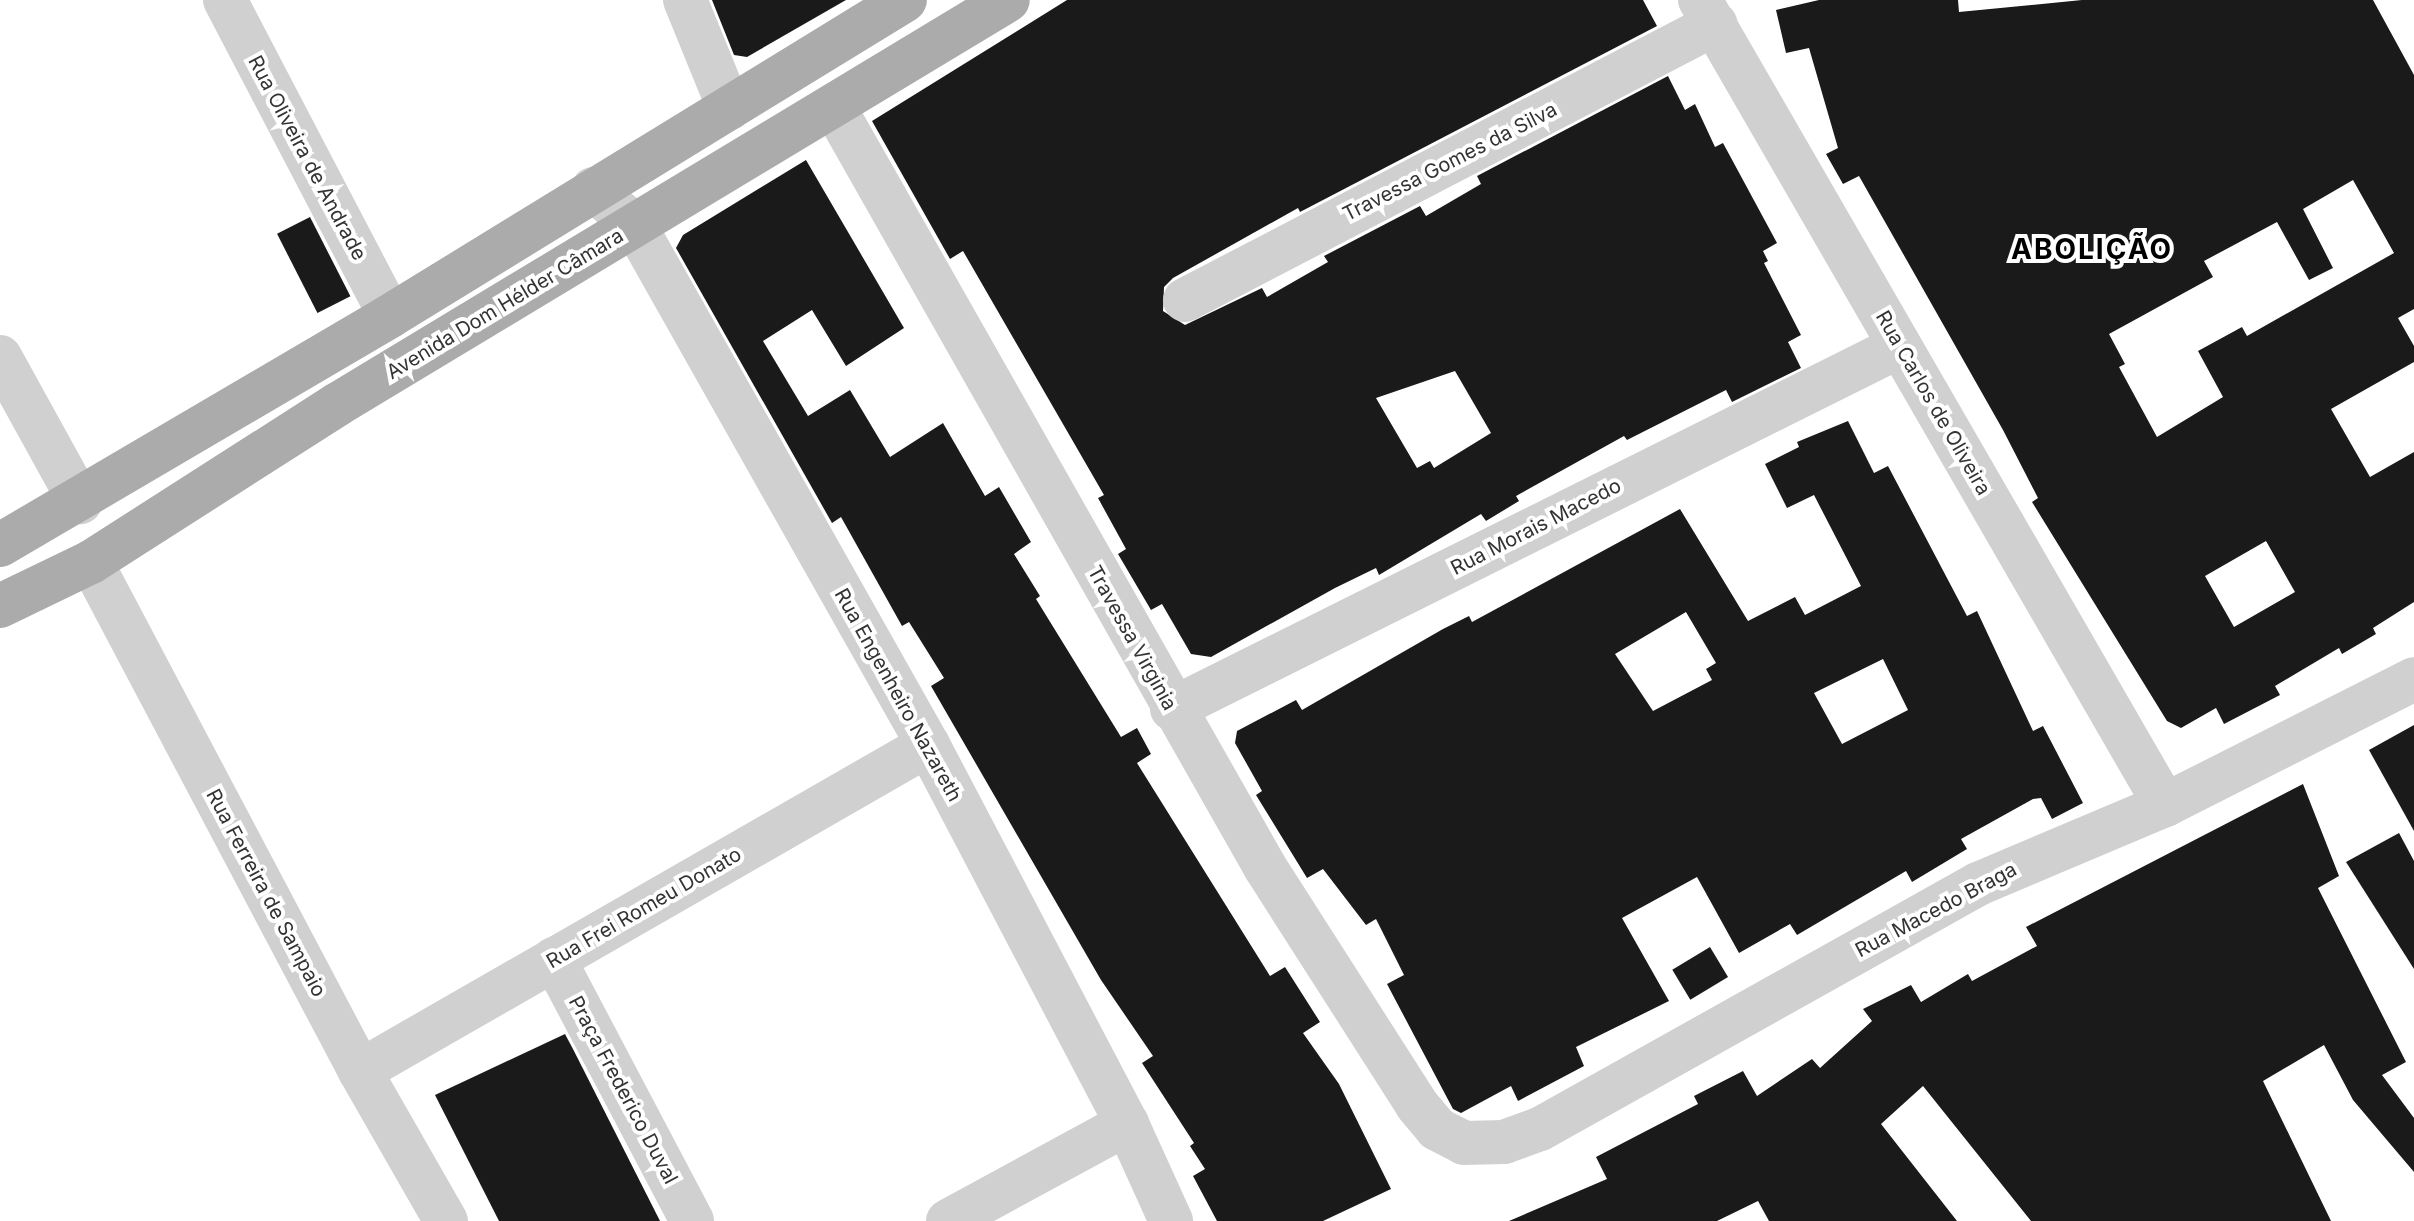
<!DOCTYPE html>
<html>
<head>
<meta charset="utf-8">
<style>
	body { margin:0 }
	#map { position:relative; width:2414px; height:1221px; overflow:hidden; background:#fff; font-family:Inter,sans-serif }
	div>[style] { position:absolute }
	[style*='--x'] { left:calc(var(--x)*1px); top:calc(var(--y)*1px); width:calc(var(--w)*1px); rotate:calc(var(--a)*1deg) }
	.building>* { inset:0; background:#1a1a1a; transform-origin:0 0 }
	.minor>* { height:44px; margin:-22px; padding:0 22px; transform-origin:22px; border-radius:22px; background:#d0d0d0 }
	.major>* { height:44px; margin:-22px; padding:0 22px; transform-origin:22px; border-radius:22px; background:#ababab }
	span { translate:-50% -50%; white-space:nowrap; text-align:center; line-height:1.15; -webkit-text-stroke:8px #fff; paint-order:stroke }
	.street-label { font-size:20px; color:#333 }
	.district-label { font-size:28px; color:#000; font-weight:700; letter-spacing:2px }
</style>
</head>
<body>
<div id="map">
	<div class="building">
		<div style="clip-path:polygon(712px 0,846px 0,747px 57px,734px 55px)"></div>
		<div style="clip-path:polygon(evenodd,1067px 0,1643px 0,1657px 26px,1300px 212px,1298px 208px,1173px 278px,1164px 287px,1163px 311px,1185px 325px,1262px 288px,1267px 297px,1328px 262px,1324px 256px,1420px 206px,1426px 216px,1481px 184px,1477px 176px,1668px 76px,1685px 110px,1695px 104px,1715px 147px,1723px 143px,1777px 243px,1763px 251px,1768px 261px,1764px 263px,1801px 335px,1788px 342px,1801px 368px,1732px 402px,1726px 390px,1627px 440px,1624px 436px,1516px 496px,1519px 501px,1486px 521px,1481px 514px,1379px 575px,1376px 568px,1335px 588px,1211px 657px,1191px 654px,1162px 604px,1151px 610px,1118px 554px,1126px 549px,1098px 498px,1104px 495px,963px 251px,950px 259px,872px 121px,1067px 0,1455px 371px,1491px 433px,1434px 468px,1430px 461px,1417px 468px,1376px 398px,1455px 371px)"></div>
		<div style="clip-path:polygon(evenodd,1819px 0,1958px 0,1959px 12px,2082px 0,2373px 0,2414px 75px,2414px 309px,2398px 318px,2414px 346px,2414px 362px,2331px 409px,2370px 477px,2414px 452px,2414px 602px,2373px 628px,2376px 634px,2342px 654px,2339px 648px,2275px 686px,2280px 695px,2224px 724px,2216px 708px,2181px 728px,2167px 721px,2032px 502px,2038px 498px,2003px 430px,1859px 176px,1843px 184px,1826px 154px,1838px 148px,1809px 48px,1786px 53px,1776px 10px,1819px 0,2353px 180px,2394px 253px,2247px 336px,2242px 327px,2198px 351px,2223px 397px,2157px 437px,2119px 367px,2125px 364px,2109px 334px,2213px 277px,2204px 261px,2277px 222px,2309px 280px,2333px 268px,2303px 209px,2353px 180px,1819px 0,2266px 541px,2295px 592px,2234px 627px,2205px 576px,2266px 541px)"></div>
		<div style="clip-path:polygon(806px 160px,904px 328px,846px 366px,812px 310px,763px 341px,808px 416px,850px 390px,890px 457px,943px 423px,985px 496px,999px 487px,1031px 542px,1014px 554px,1040px 596px,1036px 599px,1121px 737px,1137px 728px,1151px 754px,1137px 763px,1270px 976px,1285px 967px,1320px 1022px,1303px 1033px,1339px 1084px,1391px 1189px,1323px 1221px,1217px 1221px,1193px 1176px,1205px 1169px,1190px 1146px,1194px 1143px,1142px 1063px,1153px 1056px,1101px 980px,931px 686px,944px 678px,909px 622px,902px 626px,841px 517px,832px 523px,676px 248px,683px 235px)"></div>
		<div style="left:310px;top:217px;width:89px;height:37px;rotate:63deg"></div>
		<div style="clip-path:polygon(evenodd,1848px 421px,1874px 473px,1888px 466px,1967px 616px,1977px 611px,2033px 731px,2043px 726px,2083px 803px,2052px 819px,2041px 798px,2033px 799px,1961px 839px,1967px 849px,1912px 882px,1906px 871px,1797px 935px,1790px 924px,1739px 953px,1697px 877px,1622px 918px,1669px 1001px,1576px 1047px,1584px 1066px,1518px 1101px,1511px 1086px,1461px 1113px,1453px 1109px,1387px 984px,1404px 975px,1376px 919px,1366px 925px,1323px 869px,1307px 878px,1256px 795px,1262px 791px,1235px 743px,1237px 731px,1296px 700px,1302px 710px,1443px 629px,1469px 616px,1472px 622px,1680px 509px,1748px 621px,1795px 597px,1805px 615px,1861px 586px,1814px 495px,1787px 508px,1765px 464px,1799px 447px,1797px 442px,1848px 421px,1686px 612px,1716px 663px,1706px 669px,1712px 680px,1653px 711px,1615px 654px,1686px 612px,1848px 421px,1883px 659px,1908px 710px,1842px 744px,1814px 693px,1883px 659px)"></div>
		<div style="clip-path:polygon(2414px 725px,2414px 831px,2369px 750px)"></div>
		<div style="clip-path:polygon(2303px 784px,2339px 876px,2318px 888px,2406px 1062px,2382px 1075px,2414px 1118px,2414px 1172px,2353px 1100px,2324px 1045px,2263px 1081px,2331px 1221px,2031px 1221px,1923px 1086px,1881px 1124px,1957px 1221px,1769px 1221px,1758px 1201px,1717px 1221px,1509px 1221px,1607px 1179px,1596px 1157px,1698px 1104px,1694px 1096px,1743px 1071px,1757px 1096px,1812px 1059px,1820px 1068px,1872px 1021px,1863px 1009px,1911px 985px,1921px 1002px,1968px 974px,1972px 981px,2037px 946px,2026px 927px)"></div>
		<div style="clip-path:polygon(2399px 833px,2414px 861px,2414px 969px,2346px 862px)"></div>
		<div style="left:1710px;top:947px;width:35px;height:44px;rotate:59deg"></div>
		<div style="clip-path:polygon(565px 1034px,574px 1051px,660px 1221px,499px 1221px,435px 1095px)"></div>
	</div>
	<div class="minor">
		<div style="--x:225;--y:0;--w:356;--a:62.4"></div>
		<div style="--x:685;--y:0;--w:117;--a:67.8"></div>
		<div style="--x:1700;--y:0;--w:930;--a:59.99"></div>
		<div style="--x:834;--y:107;--w:874;--a:60.44"></div>
		<div style="--x:1265;--y:867;--w:282;--a:57.4"></div>
		<div style="--x:1417;--y:1105;--w:31;--a:50"></div>
		<div style="--x:1437;--y:1129;--w:30;--a:27"></div>
		<div style="--x:1464;--y:1143;--w:40;--a:-1.4"></div>
		<div style="--x:1504;--y:1142;--w:38;--a:-20"></div>
		<div style="--x:1540;--y:1129;--w:502;--a:-29.22"></div>
		<div style="--x:1978;--y:884;--w:203;--a:-22.9"></div>
		<div style="--x:2165;--y:805;--w:279;--a:-26.8"></div>
		<div style="--x:593;--y:189;--w:56;--a:41.4"></div>
		<div style="--x:635;--y:226;--w:596;--a:60.55"></div>
		<div style="--x:928;--y:745;--w:428;--a:62.3"></div>
		<div style="--x:1127;--y:1124;--w:107;--a:65.6"></div>
		<div style="--x:1185;--y:300;--w:598;--a:-27.51"></div>
		<div style="--x:0;--y:357;--w:166;--a:61.1"></div>
		<div style="--x:91;--y:562;--w:576;--a:62.14"></div>
		<div style="--x:360;--y:1071;--w:173;--a:60.2"></div>
		<div style="--x:1172;--y:709;--w:813;--a:-26.5"></div>
		<div style="--x:554;--y:959;--w:296;--a:62.2"></div>
		<div style="--x:360;--y:1071;--w:655;--a:-29.85"></div>
		<div style="--x:948;--y:1221;--w:204;--a:-28.5"></div>
	</div>
	<div class="major">
		<div style="--x:0;--y:545;--w:452;--a:-30.4"></div>
		<div style="--x:390;--y:316;--w:604;--a:-31.53"></div>
		<div style="--x:0;--y:606;--w:101;--a:-25.8"></div>
		<div style="--x:91;--y:562;--w:293;--a:-32.6"></div>
		<div style="--x:338;--y:404;--w:782;--a:-31.09"></div>
	</div>
	<div class="street-label">
		<span style="left:307px;top:158px;rotate:62deg">Rua Oliveira de Andrade</span>
		<span style="left:1450px;top:162px;rotate:-27deg">Travessa Gomes da Silva</span>
		<span style="left:505px;top:304px;rotate:-31deg">Avenida Dom Hélder Câmara</span>
		<span style="left:1933px;top:403px;rotate:60deg">Rua Carlos de Oliveira</span>
		<span style="left:1536px;top:527px;rotate:-27deg">Rua Morais Macedo</span>
		<span style="left:1132px;top:638px;rotate:61deg">Travessa Virginia</span>
		<span style="left:898px;top:695px;rotate:61deg">Rua Engenheiro Nazareth</span>
		<span style="left:266px;top:893px;rotate:62deg">Rua Ferreira de Sampaio</span>
		<span style="left:644px;top:908px;rotate:-30deg">Rua Frei Romeu Donato</span>
		<span style="left:1936px;top:910px;rotate:-28deg">Rua Macedo Braga</span>
		<span style="left:623px;top:1090px;rotate:62deg">Praça Frederico Duval</span>
	</div>
	<div class="district-label">
		<span style="left:2092px;top:249px">ABOLIÇÃO</span>
	</div>
</div>
</body>
</html>
